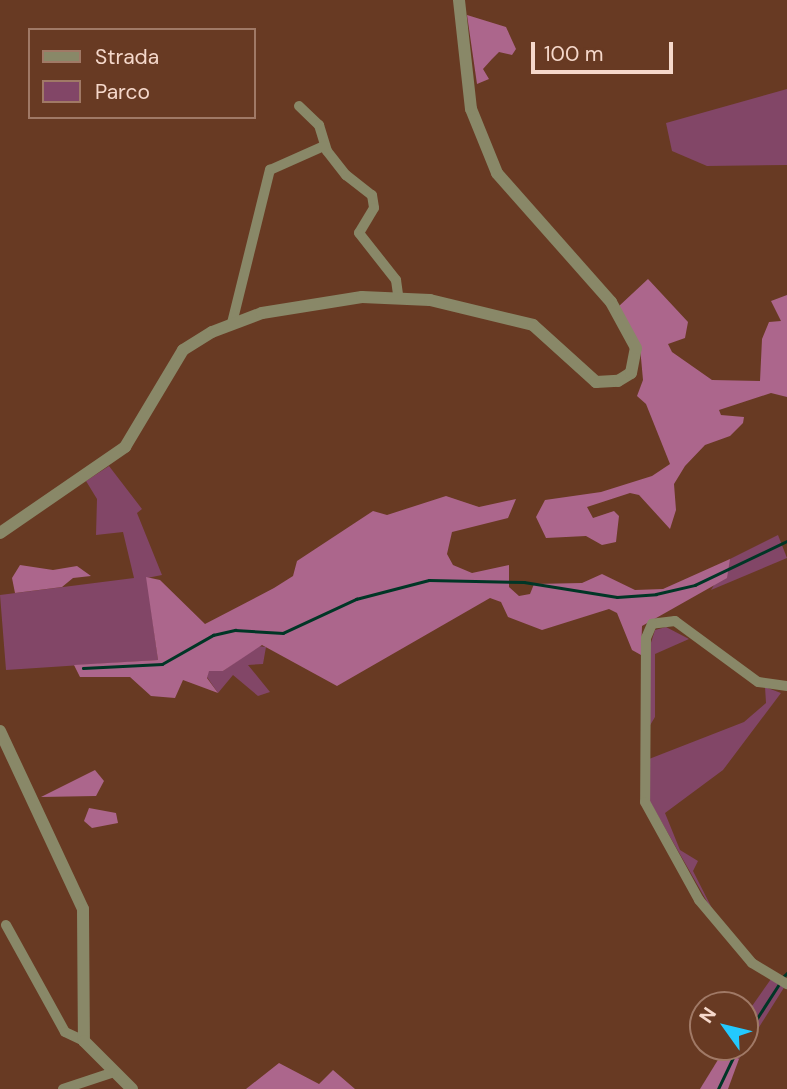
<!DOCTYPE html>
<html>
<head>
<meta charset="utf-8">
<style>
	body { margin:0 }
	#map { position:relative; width:787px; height:1089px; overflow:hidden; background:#683a23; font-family:"DM Sans",sans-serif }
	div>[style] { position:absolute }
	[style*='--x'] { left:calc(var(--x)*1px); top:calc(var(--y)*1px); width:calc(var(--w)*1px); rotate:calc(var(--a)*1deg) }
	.green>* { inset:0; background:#824667 }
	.forest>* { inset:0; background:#ac668c }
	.stream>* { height:2.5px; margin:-1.25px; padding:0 1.25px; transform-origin:1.25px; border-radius:1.25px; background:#003626 }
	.minor>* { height:10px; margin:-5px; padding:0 5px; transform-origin:5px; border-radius:5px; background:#898868 }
	.tertiary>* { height:12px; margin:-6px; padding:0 6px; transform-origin:6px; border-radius:6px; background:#898868 }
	span { translate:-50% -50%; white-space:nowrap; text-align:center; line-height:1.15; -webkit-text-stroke:7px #683a23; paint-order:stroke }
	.legend { position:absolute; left:28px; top:28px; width:228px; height:91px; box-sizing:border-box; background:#683a23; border:2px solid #a07966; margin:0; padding:9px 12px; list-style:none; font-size:21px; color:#f5d8cb }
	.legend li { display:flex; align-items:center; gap:14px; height:35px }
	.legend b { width:35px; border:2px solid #a07966 }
	.north { position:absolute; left:689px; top:991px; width:70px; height:70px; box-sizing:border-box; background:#683a23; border:2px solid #a07966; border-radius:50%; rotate:304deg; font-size:19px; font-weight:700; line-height:28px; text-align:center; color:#f5d8cb }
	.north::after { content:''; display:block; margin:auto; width:24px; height:32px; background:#23c9fe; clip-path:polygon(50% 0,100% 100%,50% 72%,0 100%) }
	.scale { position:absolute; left:531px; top:42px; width:142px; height:32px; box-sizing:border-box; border:4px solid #f5d8cb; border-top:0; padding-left:9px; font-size:21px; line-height:24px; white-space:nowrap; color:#f5d8cb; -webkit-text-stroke:5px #683a23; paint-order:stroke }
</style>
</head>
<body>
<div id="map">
	<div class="green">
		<div style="clip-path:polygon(787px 89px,787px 165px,707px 166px,672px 151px,666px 123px)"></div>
		<div style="clip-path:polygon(109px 466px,142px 509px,137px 513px,162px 575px,147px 578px,158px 660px,6px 670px,0 595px,134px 578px,123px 532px,96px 535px,97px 499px,86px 481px)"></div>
		<div style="clip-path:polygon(778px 535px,787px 558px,711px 590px,730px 559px)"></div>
		<div style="clip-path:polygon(666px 627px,689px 639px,655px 654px,655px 717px,649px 727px,649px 649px,655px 630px)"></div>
		<div style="clip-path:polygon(258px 646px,266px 647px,263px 664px,248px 665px,270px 692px,258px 696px,233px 675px,218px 693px,207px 677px,208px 671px,223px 671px)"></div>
		<div style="clip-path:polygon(765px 687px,781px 693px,723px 770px,665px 813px,680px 850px,698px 861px,693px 871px,721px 926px,649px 800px,649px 759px,744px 722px,766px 703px)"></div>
		<div style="clip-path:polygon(771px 979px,785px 986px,739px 1059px,724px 1050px,745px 1047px,745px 1016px)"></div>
	</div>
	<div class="forest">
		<div style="clip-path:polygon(467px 15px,506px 27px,516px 49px,512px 55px,499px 52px,492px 59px,483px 69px,489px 79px,477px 84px)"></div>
		<div style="clip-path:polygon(648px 279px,688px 322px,685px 338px,668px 344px,672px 352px,712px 380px,760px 381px,762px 339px,769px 322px,781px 321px,771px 301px,787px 295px,787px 397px,771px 393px,719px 410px,721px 415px,744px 417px,743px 423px,730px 436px,705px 445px,685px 466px,674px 484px,676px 510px,670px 529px,639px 495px,630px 493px,587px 507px,593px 518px,614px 511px,619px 516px,616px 542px,602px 545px,586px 536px,546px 538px,536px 517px,545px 500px,601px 492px,652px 476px,670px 464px,646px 404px,637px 396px,643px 380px,640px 347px,618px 307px)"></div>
		<div style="clip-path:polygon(446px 496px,479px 507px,516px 499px,508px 518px,452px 532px,447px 554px,453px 565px,472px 573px,509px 565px,509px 587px,519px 596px,530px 594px,534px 584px,582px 583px,602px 574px,635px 590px,663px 589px,730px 559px,727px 578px,642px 626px,641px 655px,632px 650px,617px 613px,609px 609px,542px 630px,508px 617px,501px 602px,490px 598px,337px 686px,262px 645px,223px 671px,209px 671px,207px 678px,218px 693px,183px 680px,175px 698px,151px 696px,130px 677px,80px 677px,74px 665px,158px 660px,146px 577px,160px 580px,205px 624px,274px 588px,293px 576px,297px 561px,373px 511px,387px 515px)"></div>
		<div style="clip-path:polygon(20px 565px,53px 570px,77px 566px,91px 576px,73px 578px,62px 587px,15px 593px,12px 578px)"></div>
		<div style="clip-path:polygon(95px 770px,104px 781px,96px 796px,41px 797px)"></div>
		<div style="clip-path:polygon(89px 808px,116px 813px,118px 823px,92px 828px,84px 821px)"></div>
		<div style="clip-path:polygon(724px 1050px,739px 1059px,728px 1089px,700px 1089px)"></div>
		<div style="clip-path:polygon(279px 1063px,319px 1084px,333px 1070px,355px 1089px,246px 1089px)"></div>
	</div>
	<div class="stream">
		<div style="--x:83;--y:668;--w:79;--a:-2.9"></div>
		<div style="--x:162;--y:664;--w:59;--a:-29.6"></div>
		<div style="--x:213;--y:635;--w:23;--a:-13"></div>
		<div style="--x:235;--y:630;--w:48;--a:3.6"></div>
		<div style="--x:283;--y:633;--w:81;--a:-25"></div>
		<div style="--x:356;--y:599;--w:75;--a:-14.6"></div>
		<div style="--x:429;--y:580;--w:95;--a:1.2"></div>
		<div style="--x:524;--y:582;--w:94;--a:9.2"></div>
		<div style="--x:617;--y:597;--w:39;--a:-4"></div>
		<div style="--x:656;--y:594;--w:40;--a:-13"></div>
		<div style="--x:695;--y:585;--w:102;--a:-25.6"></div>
		<div style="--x:784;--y:976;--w:4;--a:-45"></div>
		<div style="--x:745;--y:1037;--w:63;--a:-57.3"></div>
		<div style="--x:718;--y:1089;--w:47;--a:-64.5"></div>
	</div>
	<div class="minor">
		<div style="--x:299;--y:106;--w:28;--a:44"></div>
		<div style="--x:319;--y:125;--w:27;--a:73"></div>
		<div style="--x:327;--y:151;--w:31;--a:52"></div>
		<div style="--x:346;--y:175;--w:33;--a:38"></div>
		<div style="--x:372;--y:195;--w:13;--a:81"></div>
		<div style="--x:374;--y:208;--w:29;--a:121"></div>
		<div style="--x:359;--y:233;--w:60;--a:51.8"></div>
		<div style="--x:396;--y:280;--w:15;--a:82"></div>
		<div style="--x:232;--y:323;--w:158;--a:-76.1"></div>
		<div style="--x:270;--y:170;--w:59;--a:-24"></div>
		<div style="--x:787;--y:686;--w:29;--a:-172"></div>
		<div style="--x:758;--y:682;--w:103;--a:-143.7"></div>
		<div style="--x:675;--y:621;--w:23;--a:173"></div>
		<div style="--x:652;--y:624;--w:15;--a:113"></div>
		<div style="--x:646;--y:638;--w:164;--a:90.3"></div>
		<div style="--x:645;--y:802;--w:112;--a:61.1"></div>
		<div style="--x:699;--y:900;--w:82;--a:49.9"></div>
		<div style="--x:752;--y:963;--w:41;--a:31"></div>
		<div style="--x:6;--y:925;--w:122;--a:61.1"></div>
		<div style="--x:65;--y:1032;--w:21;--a:25"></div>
		<div style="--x:63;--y:1089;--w:54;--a:-18.4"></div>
	</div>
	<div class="tertiary">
		<div style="--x:0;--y:533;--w:152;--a:-34.5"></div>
		<div style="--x:125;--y:447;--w:113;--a:-59.1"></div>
		<div style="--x:183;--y:350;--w:34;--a:-32"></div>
		<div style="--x:212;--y:332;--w:53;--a:-20.8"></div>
		<div style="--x:262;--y:313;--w:101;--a:-9.1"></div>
		<div style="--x:362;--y:297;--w:68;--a:2.5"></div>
		<div style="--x:430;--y:300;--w:106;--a:13.6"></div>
		<div style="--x:533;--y:325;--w:85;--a:42.1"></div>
		<div style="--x:596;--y:382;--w:22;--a:-3"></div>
		<div style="--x:618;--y:381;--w:15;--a:-32"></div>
		<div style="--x:631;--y:373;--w:25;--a:-79"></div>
		<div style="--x:636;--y:348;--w:52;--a:-118.5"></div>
		<div style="--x:611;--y:302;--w:172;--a:-131.5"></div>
		<div style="--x:497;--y:173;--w:69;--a:-112.1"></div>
		<div style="--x:471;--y:109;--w:110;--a:-96.3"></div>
		<div style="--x:0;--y:731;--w:196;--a:65"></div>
		<div style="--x:83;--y:909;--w:132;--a:89.6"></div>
		<div style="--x:84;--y:1041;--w:68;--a:45"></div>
	</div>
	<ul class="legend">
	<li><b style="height:9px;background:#898868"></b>Strada</li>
	<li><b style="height:19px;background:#824667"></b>Parco</li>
	</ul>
	<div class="north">N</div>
	<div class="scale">100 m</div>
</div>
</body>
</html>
